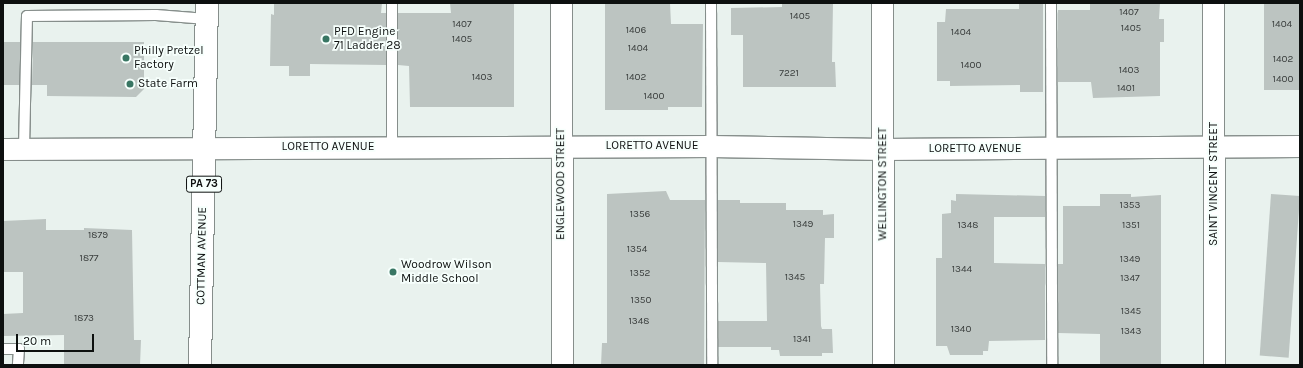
<!DOCTYPE html>
<html>
<head>
<meta charset="utf-8">
<style>
	body { margin:0 }
	#map { position:relative; width:1303px; height:368px; overflow:hidden; background:#e9f2ee; font-family:Karla,sans-serif }
	div>[style] { position:absolute }
	[style*='--x'] { left:calc(var(--x)*1px); top:calc(var(--y)*1px); width:calc(var(--w)*1px); rotate:calc(var(--a)*1deg) }
	.building>* { inset:0; background:#bcc4c1; transform-origin:0 0 }
	.roads { filter:drop-shadow(1px 0 #868e8b) drop-shadow(-1px 0 #868e8b) drop-shadow(0 1px #868e8b) drop-shadow(0 -1px #868e8b) }
	.lane>* { height:10px; margin:-5px; padding:0 5px; transform-origin:5px; border-radius:5px; background:#fff }
	.street>* { height:21px; margin:-10.5px; padding:0 10.5px; transform-origin:10.5px; border-radius:10.5px; background:#fff }
	.primary>* { height:22px; margin:-11px; padding:0 11px; transform-origin:11px; border-radius:11px; background:#fff }
	.dots>* { width:11px; height:11px; translate:-50% -50%; box-sizing:border-box; border:2px solid #f6fffc; border-radius:50% }
	span { translate:-50% -50%; white-space:nowrap; text-align:center; line-height:1.15; -webkit-text-stroke:3.5px #f6fffc; paint-order:stroke }
	.number-label { font-size:10px; color:#393d3c }
	.number-label span { -webkit-text-stroke-width:0 }
	.shield-label span { padding:1px 3px; background:#f6fffc; border:1px solid; border-radius:3px; -webkit-text-stroke-width:0 }
	.shield-label { font-size:11px; color:#0d100f; font-weight:700 }
	.poi-label { font-size:12px; color:#0d100f }
	.left { translate:0 -50%; text-align:left }
	.street-label { font-size:12px; color:#0d100f }
	.frame { position:absolute; inset:0; border:4px solid #0d100f; pointer-events:none }
	.scale { position:absolute; left:16px; top:334px; width:78px; height:18px; box-sizing:border-box; border:2px solid #0d100f; border-top:0; padding-left:5px; font-size:12px; line-height:14px; white-space:nowrap; color:#0d100f; -webkit-text-stroke:3px #f6fffc; paint-order:stroke }
</style>
</head>
<body>
<div id="map">
	<div class="building">
		<div style="clip-path:polygon(274px 3px,382px 3px,381px 13px,386px 13px,386px 65px,310px 64px,310px 76px,289px 76px,289px 66px,270px 66px,271px 14px,274px 15px)"></div>
		<div style="clip-path:polygon(450px 3px,514px 3px,514px 107px,410px 107px,409px 66px,398px 65px,398px 13px,451px 13px)"></div>
		<div style="clip-path:polygon(605px 3px,670px 3px,671px 24px,703px 24px,702px 107px,668px 107px,668px 110px,605px 110px)"></div>
		<div style="clip-path:polygon(782px 3px,833px 3px,832px 62px,835px 62px,836px 87px,743px 87px,743px 35px,731px 35px,731px 8px,782px 7px)"></div>
		<div style="clip-path:polygon(1019px 3px,1043px 3px,1043px 92px,1020px 92px,1020px 85px,950px 86px,950px 81px,937px 81px,937px 22px,945px 22px,946px 9px,1019px 9px)"></div>
		<div style="clip-path:polygon(1090px 3px,1160px 3px,1159px 19px,1164px 19px,1164px 42px,1160px 42px,1160px 96px,1093px 98px,1091px 82px,1058px 82px,1058px 10px,1090px 10px)"></div>
		<div style="left:1264px;top:3px;width:36px;height:87px"></div>
		<div style="left:3px;top:42px;width:17px;height:43px"></div>
		<div style="clip-path:polygon(33px 42px,144px 42px,144px 89px,136px 97px,47px 96px,47px 85px,32px 85px)"></div>
		<div style="clip-path:polygon(666px 191px,670px 200px,705px 200px,704px 365px,601px 365px,602px 343px,607px 343px,607px 194px)"></div>
		<div style="clip-path:polygon(956px 194px,1045px 196px,1045px 217px,994px 217px,994px 263px,1045px 264px,1045px 340px,989px 341px,988px 351px,983px 351px,983px 355px,950px 355px,947px 346px,936px 346px,936px 258px,942px 258px,942px 214px,951px 213px,951px 200px,956px 201px)"></div>
		<div style="clip-path:polygon(1100px 194px,1131px 194px,1131px 197px,1161px 195px,1161px 365px,1100px 365px,1100px 334px,1058px 333px,1058px 264px,1063px 264px,1063px 206px,1100px 206px)"></div>
		<div style="left:1271px;top:194px;width:29px;height:162px;rotate:4deg"></div>
		<div style="clip-path:polygon(718px 200px,740px 200px,740px 203px,786px 203px,786px 210px,823px 210px,823px 215px,834px 214px,834px 238px,825px 238px,824px 284px,820px 284px,821px 326px,822px 329px,832px 329px,833px 353px,822px 353px,822px 356px,780px 356px,779px 350px,771px 350px,771px 347px,718px 347px,718px 321px,767px 321px,766px 263px,718px 262px)"></div>
		<div style="clip-path:polygon(46px 219px,46px 230px,84px 230px,84px 228px,132px 230px,134px 340px,141px 340px,140px 365px,64px 365px,64px 335px,3px 336px,3px 314px,23px 313px,23px 272px,3px 272px,3px 221px)"></div>
	</div>
	<div class="roads">
		<div class="lane">
			<div style="--x:711;--y:3;--w:362;--a:89.8"></div>
			<div style="--x:1051;--y:3;--w:362;--a:89.8"></div>
			<div style="--x:24;--y:148;--w:132;--a:-88.7"></div>
			<div style="--x:27;--y:16;--w:129;--a:-0.4"></div>
			<div style="--x:156;--y:15;--w:51;--a:4.5"></div>
			<div style="--x:392;--y:148;--w:145;--a:-90"></div>
			<div style="--x:3;--y:349;--w:16;--a:0"></div>
			<div style="--x:19;--y:349;--w:16;--a:94"></div>
		</div>
		<div class="street">
			<div style="--x:561;--y:3;--w:362;--a:89.8"></div>
			<div style="--x:882;--y:3;--w:362;--a:89.8"></div>
			<div style="--x:1213;--y:3;--w:362;--a:89.8"></div>
			<div style="--x:3;--y:149;--w:708;--a:-0.24"></div>
			<div style="--x:711;--y:146;--w:172;--a:1"></div>
			<div style="--x:883;--y:149;--w:417;--a:-0.4"></div>
		</div>
		<div class="primary">
			<div style="--x:200;--y:365;--w:362;--a:-88.9"></div>
		</div>
	</div>
	<div class="dots">
		<div style="left:326px;top:39px;background:#387663"></div>
		<div style="left:126px;top:58px;background:#387663"></div>
		<div style="left:130px;top:84px;background:#387663"></div>
		<div style="left:393px;top:272px;background:#387663"></div>
	</div>
	<div class="number-label">
		<span style="left:1129px;top:13px">1407</span>
		<span style="left:800px;top:17px">1405</span>
		<span style="left:462px;top:25px">1407</span>
		<span style="left:1282px;top:25px">1404</span>
		<span style="left:1131px;top:29px">1405</span>
		<span style="left:636px;top:31px">1406</span>
		<span style="left:961px;top:33px">1404</span>
		<span style="left:462px;top:40px">1405</span>
		<span style="left:638px;top:49px">1404</span>
		<span style="left:1283px;top:60px">1402</span>
		<span style="left:971px;top:66px">1400</span>
		<span style="left:1129px;top:71px">1403</span>
		<span style="left:789px;top:74px">7221</span>
		<span style="left:482px;top:78px">1403</span>
		<span style="left:636px;top:78px">1402</span>
		<span style="left:1283px;top:80px">1400</span>
		<span style="left:1126px;top:89px">1401</span>
		<span style="left:654px;top:97px">1400</span>
		<span style="left:1130px;top:206px">1353</span>
		<span style="left:640px;top:215px">1356</span>
		<span style="left:803px;top:225px">1349</span>
		<span style="left:968px;top:226px">1348</span>
		<span style="left:1131px;top:226px">1351</span>
		<span style="left:98px;top:236px">1879</span>
		<span style="left:637px;top:250px">1354</span>
		<span style="left:89px;top:259px">1877</span>
		<span style="left:1130px;top:260px">1349</span>
		<span style="left:962px;top:270px">1344</span>
		<span style="left:640px;top:274px">1352</span>
		<span style="left:795px;top:278px">1345</span>
		<span style="left:1130px;top:279px">1347</span>
		<span style="left:641px;top:301px">1350</span>
		<span style="left:1131px;top:312px">1345</span>
		<span style="left:84px;top:319px">1873</span>
		<span style="left:639px;top:322px">1348</span>
		<span style="left:961px;top:330px">1340</span>
		<span style="left:1131px;top:332px">1343</span>
		<span style="left:802px;top:340px">1341</span>
	</div>
	<div class="shield-label">
		<span style="left:204px;top:184px">PA 73</span>
	</div>
	<div class="poi-label">
		<span class="left" style="left:334px;top:39px">PFD Engine<br>71 Ladder 28</span>
		<span class="left" style="left:134px;top:58px">Philly Pretzel<br>Factory</span>
		<span class="left" style="left:138px;top:84px">State Farm</span>
		<span class="left" style="left:401px;top:272px">Woodrow Wilson<br>Middle School</span>
	</div>
	<div class="street-label">
		<span style="left:652px;top:146px">LORETTO AVENUE</span>
		<span style="left:328px;top:147px">LORETTO AVENUE</span>
		<span style="left:975px;top:149px">LORETTO AVENUE</span>
		<span style="left:561px;top:184px;rotate:-90deg">ENGLEWOOD STREET</span>
		<span style="left:883px;top:184px;rotate:-90deg">WELLINGTON STREET</span>
		<span style="left:1214px;top:184px;rotate:-90deg">SAINT VINCENT STREET</span>
		<span style="left:202px;top:256px;rotate:-89deg">COTTMAN AVENUE</span>
	</div>
	<div class="frame"></div>
	<div class="scale">20 m</div>
</div>
</body>
</html>
